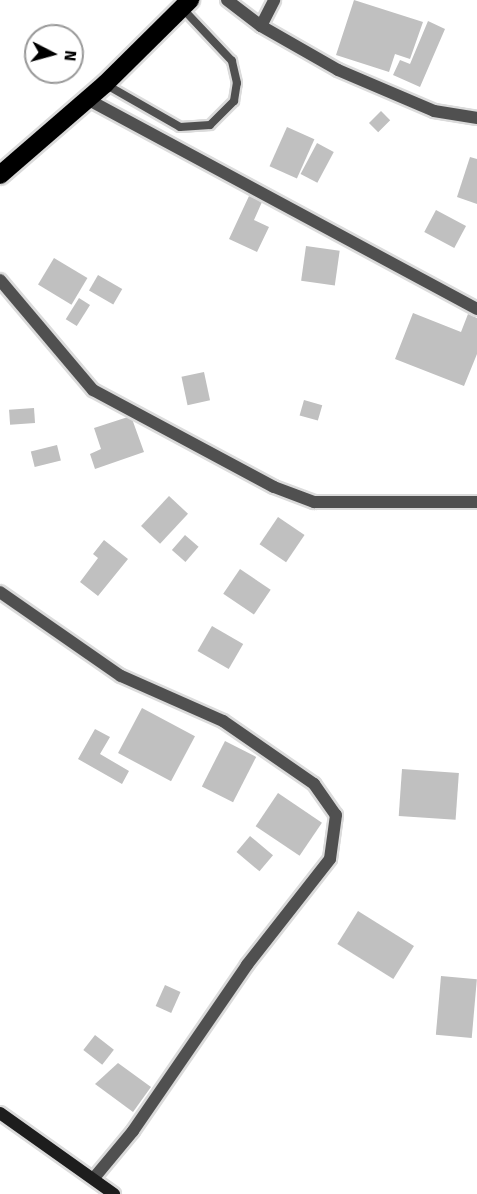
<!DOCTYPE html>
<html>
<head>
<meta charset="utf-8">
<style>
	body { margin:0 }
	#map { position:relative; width:477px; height:1194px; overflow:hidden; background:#fff; font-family:"Fira Sans",sans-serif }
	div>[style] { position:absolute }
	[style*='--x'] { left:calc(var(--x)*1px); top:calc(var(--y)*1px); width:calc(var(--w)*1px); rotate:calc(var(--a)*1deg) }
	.building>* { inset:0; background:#c0c0c0; transform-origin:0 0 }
	.roads { filter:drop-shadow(2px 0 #dbdbdb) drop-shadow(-2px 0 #dbdbdb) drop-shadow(0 2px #dbdbdb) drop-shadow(0 -2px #dbdbdb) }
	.lane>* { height:8px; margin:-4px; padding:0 4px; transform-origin:4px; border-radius:4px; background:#505050 }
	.street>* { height:12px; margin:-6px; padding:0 6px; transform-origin:6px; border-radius:6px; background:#505050 }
	.secondary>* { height:12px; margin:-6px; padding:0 6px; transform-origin:6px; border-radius:6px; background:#1d1d1d }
	.highway>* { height:18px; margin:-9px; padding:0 9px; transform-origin:9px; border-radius:9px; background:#000 }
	span { translate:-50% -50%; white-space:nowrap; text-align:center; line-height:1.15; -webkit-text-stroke:5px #fff; paint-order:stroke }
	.north { position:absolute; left:24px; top:24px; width:60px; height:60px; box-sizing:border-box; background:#fff; border:2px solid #999; border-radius:50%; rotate:96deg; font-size:16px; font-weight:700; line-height:24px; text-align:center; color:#000 }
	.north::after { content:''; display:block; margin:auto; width:21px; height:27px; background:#000; clip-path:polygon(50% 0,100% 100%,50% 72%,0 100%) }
</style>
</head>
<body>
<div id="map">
	<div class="building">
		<div style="clip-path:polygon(354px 0,423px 22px,410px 59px,395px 54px,389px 72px,336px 55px)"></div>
		<div style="clip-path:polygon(428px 21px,445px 29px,420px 87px,393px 75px,400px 60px,410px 64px)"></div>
		<div style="left:381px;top:111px;width:13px;height:17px;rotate:45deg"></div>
		<div style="left:287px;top:127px;width:30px;height:43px;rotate:24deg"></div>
		<div style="left:317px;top:143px;width:19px;height:35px;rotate:28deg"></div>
		<div style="clip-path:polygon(470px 157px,477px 159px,477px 204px,457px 197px)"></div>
		<div style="clip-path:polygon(249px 196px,262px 202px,254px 220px,269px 227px,257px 252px,229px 239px)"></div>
		<div style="left:436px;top:210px;width:34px;height:25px;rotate:28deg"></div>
		<div style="left:306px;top:246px;width:34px;height:35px;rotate:8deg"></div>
		<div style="left:54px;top:258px;width:39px;height:31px;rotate:31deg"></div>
		<div style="left:98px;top:275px;width:28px;height:18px;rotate:30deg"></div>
		<div style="left:79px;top:298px;width:13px;height:25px;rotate:32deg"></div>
		<div style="clip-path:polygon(413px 313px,461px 332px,468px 314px,477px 318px,477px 354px,464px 386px,395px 359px)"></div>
		<div style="left:204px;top:372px;width:29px;height:23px;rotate:78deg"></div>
		<div style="left:304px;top:400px;width:19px;height:16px;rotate:16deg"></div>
		<div style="left:34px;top:408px;width:15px;height:25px;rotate:86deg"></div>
		<div style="clip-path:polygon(131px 416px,144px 452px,95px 469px,90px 454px,101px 449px,94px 428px)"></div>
		<div style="left:57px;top:445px;width:16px;height:27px;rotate:76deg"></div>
		<div style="left:169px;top:496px;width:26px;height:41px;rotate:43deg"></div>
		<div style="left:278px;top:517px;width:32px;height:33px;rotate:34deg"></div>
		<div style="left:185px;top:535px;width:18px;height:20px;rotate:41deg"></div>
		<div style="clip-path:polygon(104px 540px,128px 559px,98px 596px,80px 582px,98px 558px,93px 554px)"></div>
		<div style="left:240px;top:569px;width:37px;height:30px;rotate:34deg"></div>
		<div style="left:212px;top:626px;width:36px;height:29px;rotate:30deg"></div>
		<div style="left:142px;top:708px;width:60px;height:51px;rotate:28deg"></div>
		<div style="clip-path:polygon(95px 729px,110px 737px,100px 754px,129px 771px,122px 784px,78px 759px)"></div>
		<div style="left:225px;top:741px;width:35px;height:51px;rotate:27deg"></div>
		<div style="left:402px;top:769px;width:57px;height:47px;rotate:4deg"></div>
		<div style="left:278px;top:793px;width:53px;height:40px;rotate:34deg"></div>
		<div style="left:250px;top:836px;width:30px;height:21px;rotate:40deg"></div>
		<div style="left:358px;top:911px;width:66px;height:39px;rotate:32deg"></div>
		<div style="left:441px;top:976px;width:36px;height:59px;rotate:5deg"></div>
		<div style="left:165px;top:985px;width:17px;height:23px;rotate:24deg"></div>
		<div style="left:95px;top:1035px;width:24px;height:19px;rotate:38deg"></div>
		<div style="clip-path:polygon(118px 1063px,151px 1087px,133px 1112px,95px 1084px)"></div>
	</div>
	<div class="roads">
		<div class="lane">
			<div style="--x:105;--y:84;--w:86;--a:29.8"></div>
			<div style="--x:180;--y:127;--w:30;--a:-4"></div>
			<div style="--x:210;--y:125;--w:34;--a:-45"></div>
			<div style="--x:234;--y:101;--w:18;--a:-81"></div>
			<div style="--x:237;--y:83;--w:23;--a:-103"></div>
			<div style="--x:232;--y:61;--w:73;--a:-133.3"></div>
		</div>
		<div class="street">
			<div style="--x:227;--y:0;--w:43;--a:37.4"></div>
			<div style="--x:261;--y:26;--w:89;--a:29.7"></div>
			<div style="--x:338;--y:70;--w:104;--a:23.1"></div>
			<div style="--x:434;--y:111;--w:44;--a:9.2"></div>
			<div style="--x:261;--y:26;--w:29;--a:-63"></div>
			<div style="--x:87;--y:99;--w:443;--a:28.3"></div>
			<div style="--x:0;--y:280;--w:144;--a:49.8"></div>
			<div style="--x:93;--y:390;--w:205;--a:28.2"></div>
			<div style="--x:274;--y:487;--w:43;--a:20.6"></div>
			<div style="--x:314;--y:502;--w:163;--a:0"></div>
			<div style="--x:0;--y:592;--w:147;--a:34.8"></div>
			<div style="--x:121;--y:676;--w:111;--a:23.8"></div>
			<div style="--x:223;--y:721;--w:111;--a:34.7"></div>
			<div style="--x:314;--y:784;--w:38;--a:55"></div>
			<div style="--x:336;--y:815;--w:44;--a:97.8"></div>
			<div style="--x:330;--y:859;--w:135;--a:128.1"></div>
			<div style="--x:247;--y:965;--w:201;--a:124.5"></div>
			<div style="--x:133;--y:1131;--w:61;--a:129.7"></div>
		</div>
		<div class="secondary">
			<div style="--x:0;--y:1113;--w:140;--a:35.4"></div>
		</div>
		<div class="highway">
			<div style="--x:0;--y:175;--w:139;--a:-40.9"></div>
			<div style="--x:105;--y:84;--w:120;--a:-44.7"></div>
		</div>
	</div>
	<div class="north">N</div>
</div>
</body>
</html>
